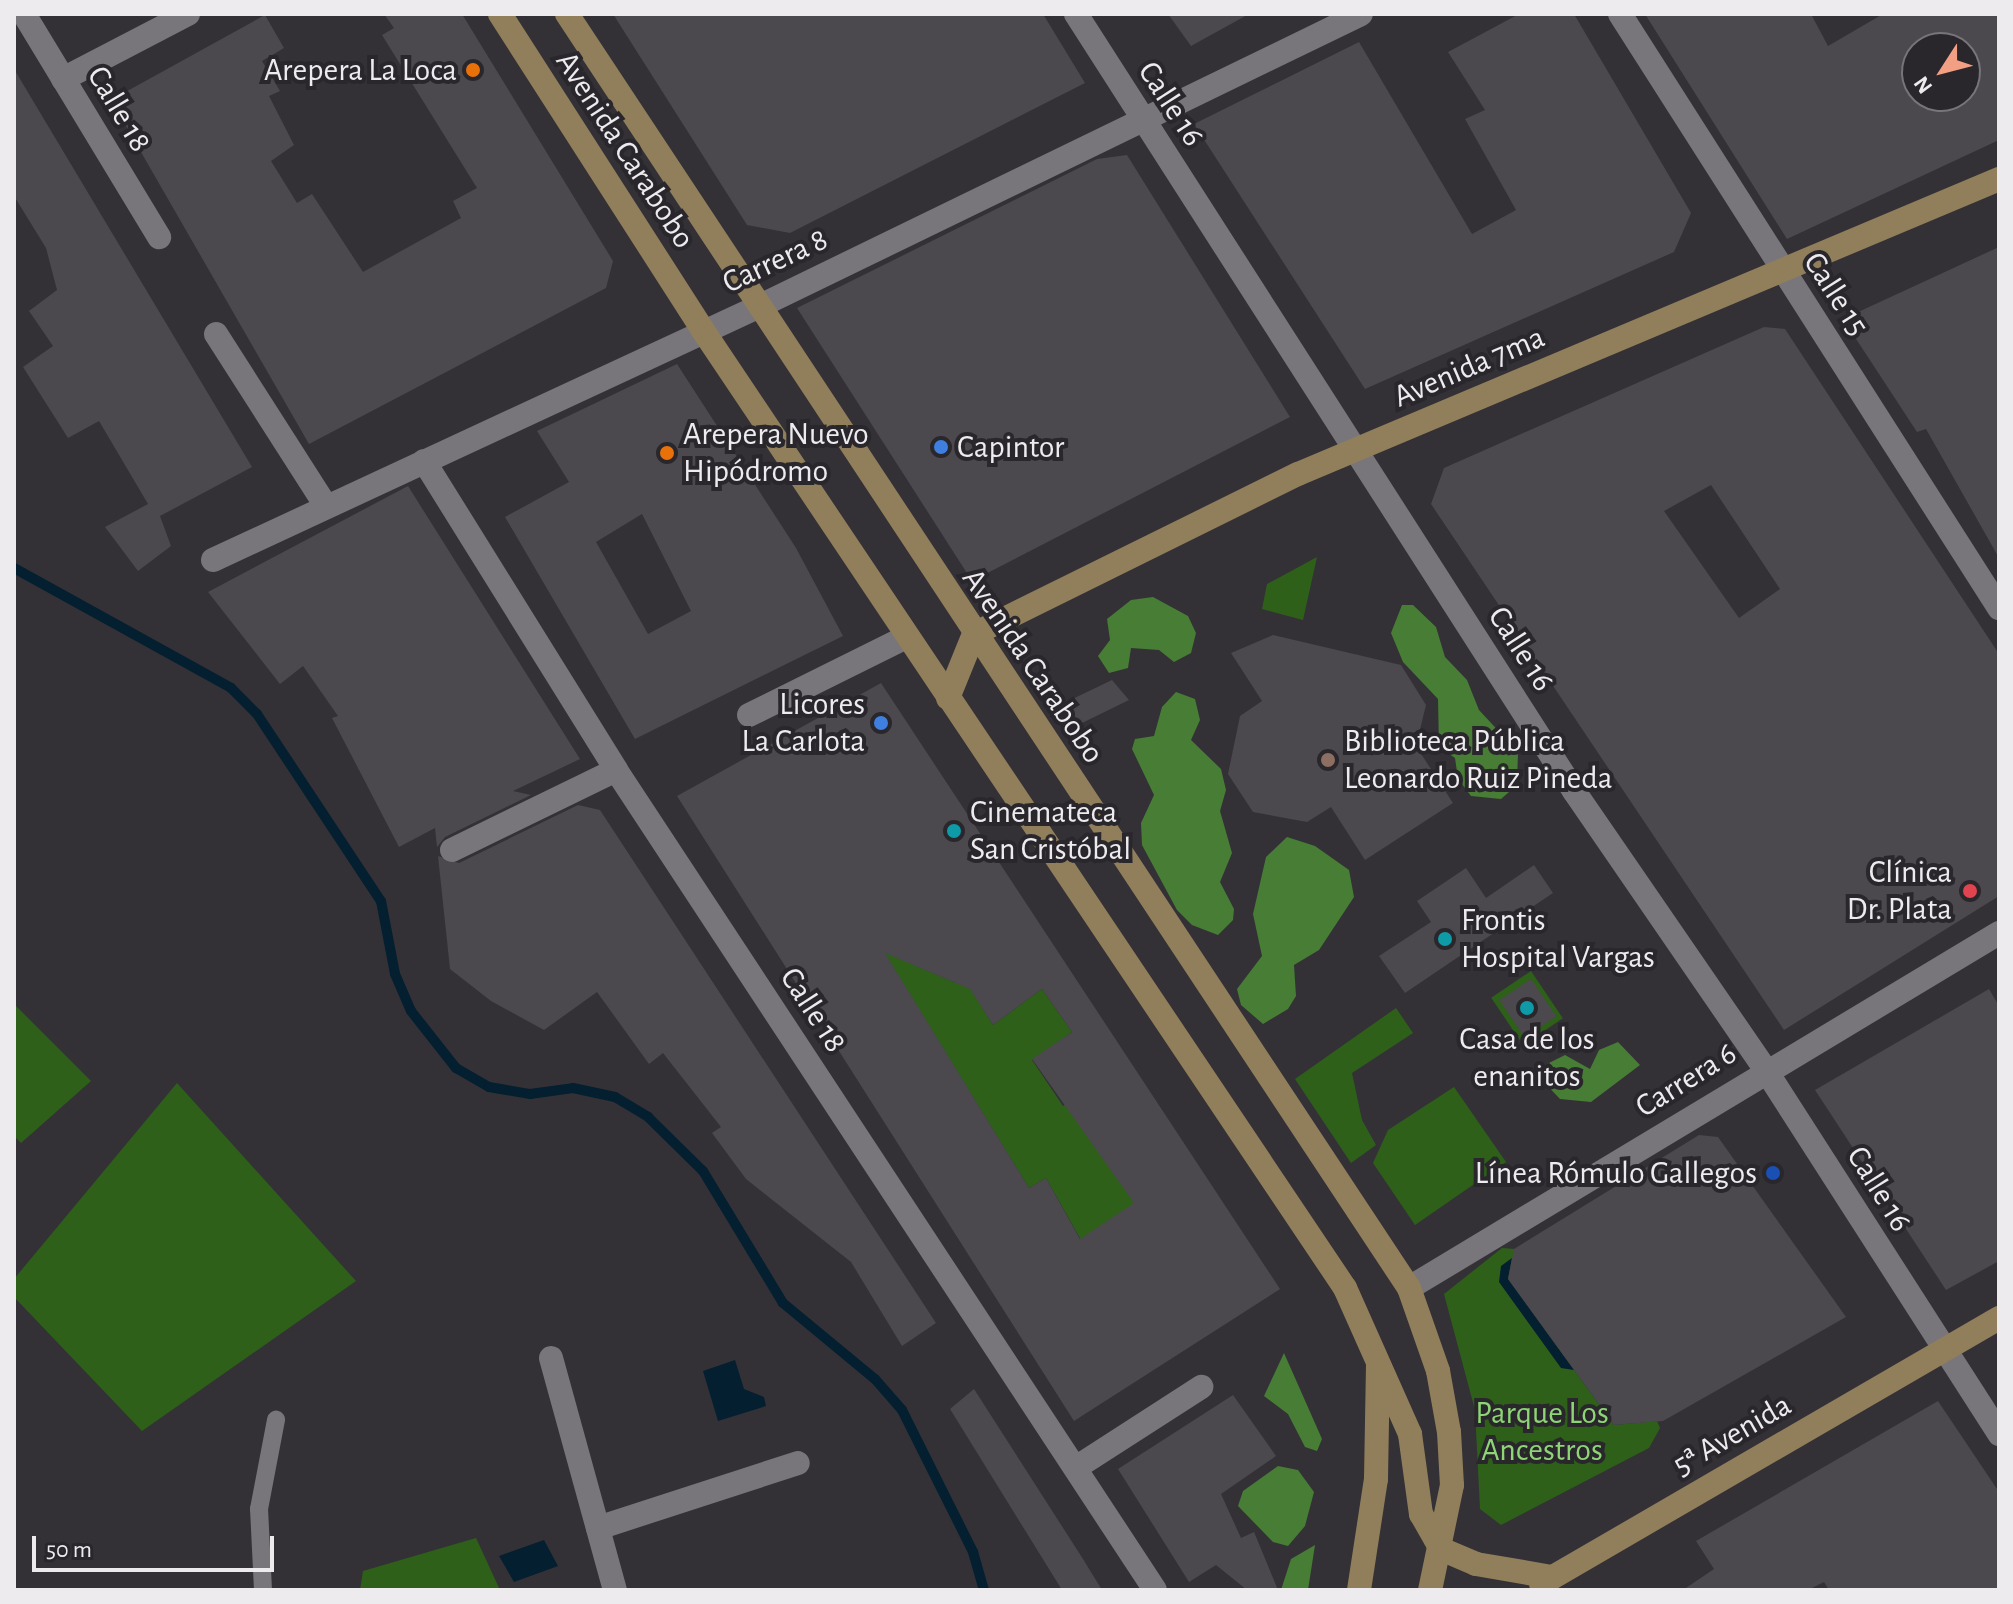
<!DOCTYPE html>
<html>
<head>
<meta charset="utf-8">
<style>
	body { margin:0 }
	#map { position:relative; width:2013px; height:1604px; overflow:hidden; background:#333136; font-family:"Alegreya Sans",sans-serif }
	div>[style] { position:absolute }
	[style*='--x'] { left:calc(var(--x)*1px); top:calc(var(--y)*1px); width:calc(var(--w)*1px); rotate:calc(var(--a)*1deg) }
	.green>* { inset:0; background:#2e601a; transform-origin:0 0 }
	.forest>* { inset:0; background:#487d36 }
	.water>* { inset:0; background:#041f30 }
	.stream>* { height:10px; margin:-5px; padding:0 5px; transform-origin:5px; border-radius:5px; background:#041f30 }
	.building>* { inset:0; background:#4b484e; transform-origin:0 0 }
	.lane>* { height:18px; margin:-9px; padding:0 9px; transform-origin:9px; border-radius:9px; background:#78767b }
	.street>* { height:24px; margin:-12px; padding:0 12px; transform-origin:12px; border-radius:12px; background:#78767b }
	.secondary>* { height:24px; margin:-12px; padding:0 12px; transform-origin:12px; border-radius:12px; background:#917f5b }
	.dots>* { width:22px; height:22px; translate:-50% -50%; box-sizing:border-box; border:4px solid #29272c; border-radius:50% }
	span { translate:-50% -50%; white-space:nowrap; text-align:center; line-height:1.15; -webkit-text-stroke:8px #29272c; paint-order:stroke }
	.poi-label { font-size:32px; color:#edebee }
	.right { translate:-100% -50%; text-align:right }
	.left { translate:0 -50%; text-align:left }
	.street-label { font-size:32px; color:#edebee }
	.park-label { font-size:32px; color:#8dd575 }
	.frame { position:absolute; inset:0; border:16px solid #edebee; pointer-events:none }
	.north { position:absolute; left:1901px; top:32px; width:80px; height:80px; box-sizing:border-box; background:#29272c; border:2px solid #77757a; border-radius:50%; rotate:234deg; font-size:22px; font-weight:700; line-height:32px; text-align:center; color:#edebee }
	.north::after { content:''; display:block; margin:auto; width:28px; height:36px; background:#f39f83; clip-path:polygon(50% 0,100% 100%,50% 72%,0 100%) }
	.scale { position:absolute; left:32px; top:1536px; width:242px; height:36px; box-sizing:border-box; border:4px solid #edebee; border-top:0; padding-left:10px; font-size:24px; line-height:28px; white-space:nowrap; color:#edebee; -webkit-text-stroke:6px #29272c; paint-order:stroke }
</style>
</head>
<body>
<div id="map">
	<div class="green">
		<div style="clip-path:polygon(1317px 557px,1303px 620px,1262px 609px,1267px 584px)"></div>
		<div style="clip-path:polygon(900px 947px,912px 964px,956px 983px,964px 978px,993px 1025px,1042px 989px,1072px 1032px,1032px 1060px,1063px 1106px,1095px 1084px,1135px 1202px,1099px 1272px,1046px 1178px,1029px 1188px,883px 951px)"></div>
		<div style="left:1531px;top:971px;width:57px;height:48px;rotate:56deg"></div>
		<div style="clip-path:polygon(14px 1004px,91px 1081px,21px 1143px,14px 1136px)"></div>
		<div style="clip-path:polygon(1396px 1008px,1413px 1033px,1352px 1073px,1362px 1120px,1376px 1145px,1351px 1163px,1295px 1079px)"></div>
		<div style="clip-path:polygon(177px 1083px,356px 1281px,142px 1431px,14px 1297px,14px 1279px)"></div>
		<div style="clip-path:polygon(1454px 1087px,1506px 1162px,1415px 1225px,1373px 1163px,1388px 1130px)"></div>
		<div style="clip-path:polygon(1502px 1248px,1515px 1249px,1508px 1279px,1614px 1425px,1657px 1421px,1660px 1428px,1649px 1448px,1501px 1525px,1480px 1509px,1475px 1410px,1444px 1294px)"></div>
		<div style="clip-path:polygon(476px 1538px,500px 1590px,360px 1590px,363px 1571px)"></div>
	</div>
	<div class="forest">
		<div style="clip-path:polygon(1153px 597px,1188px 616px,1196px 633px,1191px 653px,1174px 662px,1159px 650px,1131px 648px,1128px 668px,1109px 673px,1098px 656px,1110px 640px,1107px 619px,1131px 600px)"></div>
		<div style="clip-path:polygon(1402px 605px,1413px 605px,1436px 627px,1445px 657px,1467px 680px,1479px 710px,1518px 752px,1517px 785px,1501px 799px,1471px 796px,1458px 779px,1455px 758px,1439px 747px,1438px 699px,1403px 662px,1391px 633px)"></div>
		<div style="clip-path:polygon(1176px 692px,1195px 699px,1200px 720px,1191px 740px,1221px 769px,1226px 790px,1220px 811px,1232px 853px,1220px 882px,1234px 909px,1233px 920px,1218px 935px,1192px 925px,1177px 910px,1142px 845px,1141px 823px,1154px 795px,1132px 749px,1135px 739px,1154px 736px,1162px 707px)"></div>
		<div style="clip-path:polygon(1287px 837px,1315px 846px,1349px 870px,1354px 897px,1319px 950px,1294px 965px,1296px 996px,1288px 1009px,1263px 1024px,1241px 1005px,1237px 989px,1262px 956px,1253px 914px,1266px 857px)"></div>
		<div style="clip-path:polygon(1618px 1042px,1640px 1065px,1591px 1102px,1560px 1099px,1539px 1077px,1539px 1068px,1565px 1055px,1590px 1069px,1599px 1050px)"></div>
		<div style="clip-path:polygon(1284px 1353px,1322px 1439px,1317px 1451px,1305px 1447px,1288px 1414px,1264px 1396px)"></div>
		<div style="clip-path:polygon(1278px 1466px,1298px 1470px,1314px 1492px,1305px 1526px,1288px 1546px,1273px 1542px,1238px 1506px,1243px 1491px)"></div>
		<div style="clip-path:polygon(1315px 1545px,1308px 1590px,1281px 1590px,1291px 1559px)"></div>
	</div>
	<div class="water">
		<div style="clip-path:polygon(1512px 1258px,1508px 1279px,1574px 1370px,1561px 1368px,1499px 1282px,1501px 1266px)"></div>
		<div style="clip-path:polygon(735px 1360px,744px 1389px,764px 1397px,766px 1406px,718px 1421px,703px 1371px)"></div>
		<div style="clip-path:polygon(544px 1540px,558px 1566px,514px 1582px,499px 1556px)"></div>
	</div>
	<div class="stream">
		<div style="--x:14;--y:568;--w:248;--a:28.9"></div>
		<div style="--x:231;--y:688;--w:37;--a:45"></div>
		<div style="--x:257;--y:714;--w:224;--a:56.5"></div>
		<div style="--x:381;--y:901;--w:74;--a:79.1"></div>
		<div style="--x:395;--y:974;--w:40;--a:66.6"></div>
		<div style="--x:411;--y:1011;--w:73;--a:51.7"></div>
		<div style="--x:456;--y:1068;--w:38;--a:30"></div>
		<div style="--x:489;--y:1087;--w:42;--a:9.7"></div>
		<div style="--x:530;--y:1094;--w:43;--a:-7.9"></div>
		<div style="--x:573;--y:1088;--w:43;--a:12.1"></div>
		<div style="--x:615;--y:1097;--w:39;--a:31"></div>
		<div style="--x:648;--y:1117;--w:77;--a:44.5"></div>
		<div style="--x:703;--y:1171;--w:154;--a:58.8"></div>
		<div style="--x:783;--y:1303;--w:119;--a:39.6"></div>
		<div style="--x:875;--y:1379;--w:41;--a:48.9"></div>
		<div style="--x:902;--y:1410;--w:159;--a:63.4"></div>
		<div style="--x:973;--y:1552;--w:40;--a:74"></div>
	</div>
	<div class="building">
		<div style="clip-path:polygon(384px 14px,462px 14px,613px 261px,606px 288px,309px 444px,111px 100px,265px 15px,284px 48px,262px 61px,280px 91px,269px 96px,294px 145px,271px 161px,297px 203px,312px 194px,363px 272px,461px 218px,453px 201px,477px 188px,382px 35px,394px 28px)"></div>
		<div style="clip-path:polygon(613px 14px,1043px 14px,1085px 83px,790px 233px,747px 225px)"></div>
		<div style="clip-path:polygon(1168px 14px,1249px 14px,1191px 46px)"></div>
		<div style="clip-path:polygon(1519px 14px,1574px 14px,1691px 213px,1674px 252px,1365px 389px,1194px 124px,1359px 42px,1472px 234px,1516px 210px,1465px 119px,1485px 110px,1448px 52px)"></div>
		<div style="clip-path:polygon(evenodd,1645px 14px,1811px 14px,1828px 46px,1883px 14px,1999px 14px,1999px 140px,1787px 239px,1645px 14px,1917px 48px,1965px 48px,1965px 96px,1917px 96px,1917px 48px)"></div>
		<div style="clip-path:polygon(14px 69px,252px 467px,160px 516px,171px 546px,138px 571px,105px 527px,148px 504px,99px 421px,68px 438px,23px 367px,53px 346px,29px 311px,57px 290px,46px 248px,14px 196px)"></div>
		<div style="clip-path:polygon(1127px 155px,1290px 417px,972px 581px,797px 308px,1097px 159px)"></div>
		<div style="clip-path:polygon(1999px 247px,1999px 558px,1926px 429px,1917px 432px,1843px 319px)"></div>
		<div style="clip-path:polygon(evenodd,1764px 327px,1785px 329px,1999px 654px,1999px 896px,1784px 1030px,1431px 504px,1444px 468px,1764px 327px,1711px 485px,1780px 589px,1739px 618px,1664px 511px,1711px 485px)"></div>
		<div style="clip-path:polygon(evenodd,677px 364px,796px 548px,843px 636px,635px 739px,505px 517px,569px 482px,537px 431px,677px 364px,642px 514px,691px 611px,648px 634px,596px 542px,642px 514px)"></div>
		<div style="clip-path:polygon(408px 486px,580px 759px,513px 791px,531px 795px,445px 837px,437px 847px,435px 828px,399px 847px,332px 718px,338px 716px,303px 666px,280px 684px,208px 592px)"></div>
		<div style="clip-path:polygon(1273px 635px,1401px 665px,1426px 705px,1416px 746px,1453px 803px,1365px 860px,1331px 807px,1307px 822px,1253px 812px,1228px 774px,1240px 716px,1262px 701px,1231px 653px)"></div>
		<div style="clip-path:polygon(1112px 680px,1129px 700px,1080px 724px,1062px 704px)"></div>
		<div style="clip-path:polygon(evenodd,881px 683px,1280px 1289px,1074px 1421px,677px 796px,881px 683px,885px 953px,970px 989px,993px 1025px,1042px 989px,1072px 1032px,1032px 1059px,1134px 1203px,1080px 1239px,1046px 1178px,1029px 1188px,885px 953px)"></div>
		<div style="clip-path:polygon(578px 805px,600px 810px,936px 1323px,902px 1346px,851px 1262px,746px 1179px,712px 1133px,721px 1127px,663px 1053px,649px 1064px,597px 992px,544px 1030px,491px 1001px,450px 969px,438px 856px,459px 863px)"></div>
		<div style="clip-path:polygon(1534px 865px,1553px 893px,1405px 993px,1379px 956px,1431px 922px,1417px 901px,1466px 868px,1486px 898px)"></div>
		<div style="left:1531px;top:979px;width:45px;height:38px;rotate:56deg"></div>
		<div style="clip-path:polygon(1989px 989px,1999px 1006px,1999px 1261px,1946px 1290px,1815px 1090px)"></div>
		<div style="clip-path:polygon(1699px 1135px,1718px 1137px,1846px 1317px,1663px 1421px,1614px 1425px,1508px 1279px,1514px 1249px)"></div>
		<div style="clip-path:polygon(974px 1389px,1083px 1559px,1102px 1590px,1062px 1590px,950px 1409px)"></div>
		<div style="clip-path:polygon(1233px 1395px,1276px 1456px,1221px 1494px,1241px 1538px,1254px 1532px,1278px 1590px,1247px 1590px,1216px 1565px,1189px 1582px,1118px 1469px)"></div>
		<div style="clip-path:polygon(1938px 1401px,1999px 1492px,1999px 1590px,1829px 1590px,1824px 1582px,1808px 1590px,1683px 1590px,1714px 1569px,1696px 1541px)"></div>
	</div>
	<div class="lane">
		<div style="--x:263;--y:1590;--w:81;--a:-92.8"></div>
		<div style="--x:259;--y:1509;--w:91;--a:-79.2"></div>
	</div>
	<div class="street">
		<div style="--x:24;--y:14;--w:261;--a:58.8"></div>
		<div style="--x:1076;--y:14;--w:923;--a:57.34"></div>
		<div style="--x:1574;--y:791;--w:337;--a:55.5"></div>
		<div style="--x:1765;--y:1069;--w:434;--a:57.3"></div>
		<div style="--x:1620;--y:14;--w:705;--a:57.46"></div>
		<div style="--x:63;--y:79;--w:141;--a:-27.5"></div>
		<div style="--x:216;--y:334;--w:204;--a:57.4"></div>
		<div style="--x:424;--y:461;--w:364;--a:58.1"></div>
		<div style="--x:616;--y:770;--w:981;--a:56.68"></div>
		<div style="--x:213;--y:560;--w:603;--a:-24.91"></div>
		<div style="--x:760;--y:306;--w:668;--a:-25.91"></div>
		<div style="--x:749;--y:715;--w:175;--a:-26.4"></div>
		<div style="--x:452;--y:850;--w:182;--a:-26"></div>
		<div style="--x:1409;--y:1288;--w:689;--a:-31.04"></div>
		<div style="--x:551;--y:1358;--w:241;--a:74.6"></div>
		<div style="--x:1077;--y:1467;--w:148;--a:-32.8"></div>
		<div style="--x:598;--y:1528;--w:210;--a:-18"></div>
	</div>
	<div class="secondary">
		<div style="--x:500;--y:14;--w:374;--a:57.3"></div>
		<div style="--x:702;--y:329;--w:1155;--a:56.16"></div>
		<div style="--x:1345;--y:1288;--w:160;--a:66"></div>
		<div style="--x:1410;--y:1434;--w:81;--a:82.2"></div>
		<div style="--x:1421;--y:1514;--w:40;--a:60.3"></div>
		<div style="--x:1441;--y:1549;--w:38;--a:23"></div>
		<div style="--x:1476;--y:1564;--w:77;--a:9.7"></div>
		<div style="--x:567;--y:14;--w:1527;--a:56.54"></div>
		<div style="--x:1409;--y:1288;--w:88;--a:70.7"></div>
		<div style="--x:1438;--y:1371;--w:62;--a:79.8"></div>
		<div style="--x:1449;--y:1432;--w:53;--a:86.8"></div>
		<div style="--x:1452;--y:1485;--w:107;--a:101.8"></div>
		<div style="--x:974;--y:634;--w:361;--a:-26.3"></div>
		<div style="--x:1298;--y:474;--w:761;--a:-22.82"></div>
		<div style="--x:948;--y:698;--w:69;--a:-67.9"></div>
		<div style="--x:1541;--y:1584;--w:530;--a:-30.15"></div>
		<div style="--x:1359;--y:1590;--w:112;--a:-81.3"></div>
		<div style="--x:1376;--y:1479;--w:113;--a:-89"></div>
	</div>
	<div class="dots">
		<div style="left:473px;top:70px;background:#e8710a"></div>
		<div style="left:941px;top:447px;background:#3f7fe0"></div>
		<div style="left:667px;top:453px;background:#e8710a"></div>
		<div style="left:881px;top:723px;background:#3f7fe0"></div>
		<div style="left:1328px;top:760px;background:#8d6e63"></div>
		<div style="left:954px;top:831px;background:#0f9aa8"></div>
		<div style="left:1970px;top:891px;background:#e0444e"></div>
		<div style="left:1445px;top:939px;background:#0f9aa8"></div>
		<div style="left:1527px;top:1008px;background:#0f9aa8"></div>
		<div style="left:1773px;top:1173px;background:#1a4fb4"></div>
	</div>
	<div class="poi-label">
		<span class="right" style="left:457px;top:70px">Arepera La Loca</span>
		<span class="left" style="left:683px;top:453px">Arepera Nuevo<br>Hipódromo</span>
		<span class="left" style="left:957px;top:447px">Capintor</span>
		<span class="right" style="left:865px;top:723px">Licores<br>La Carlota</span>
		<span class="left" style="left:1344px;top:760px">Biblioteca Pública<br>Leonardo Ruiz Pineda</span>
		<span class="left" style="left:970px;top:831px">Cinemateca<br>San Cristóbal</span>
		<span class="right" style="left:1952px;top:891px">Clínica<br>Dr. Plata</span>
		<span class="left" style="left:1461px;top:939px">Frontis<br>Hospital Vargas</span>
		<span style="left:1527px;top:1058px">Casa de los<br>enanitos</span>
		<span class="right" style="left:1757px;top:1173px">Línea Rómulo Gallegos</span>
	</div>
	<div class="street-label">
		<span style="left:1171px;top:104px;rotate:57deg">Calle 16</span>
		<span style="left:119px;top:109px;rotate:59deg">Calle 18</span>
		<span style="left:625px;top:150px;rotate:57deg">Avenida Carabobo</span>
		<span style="left:775px;top:261px;rotate:-25deg">Carrera 8</span>
		<span style="left:1836px;top:294px;rotate:57deg">Calle 15</span>
		<span style="left:1469px;top:367px;rotate:-23deg">Avenida 7ma</span>
		<span style="left:1521px;top:649px;rotate:57deg">Calle 16</span>
		<span style="left:1033px;top:666px;rotate:56deg">Avenida Carabobo</span>
		<span style="left:813px;top:1010px;rotate:57deg">Calle 18</span>
		<span style="left:1686px;top:1080px;rotate:-32deg">Carrera 6</span>
		<span style="left:1879px;top:1189px;rotate:58deg">Calle 16</span>
		<span style="left:1732px;top:1435px;rotate:-30deg">5ª Avenida</span>
	</div>
	<div class="park-label">
		<span style="left:1542px;top:1432px">Parque Los<br>Ancestros</span>
	</div>
	<div class="frame"></div>
	<div class="north">N</div>
	<div class="scale">50 m</div>
</div>
</body>
</html>
